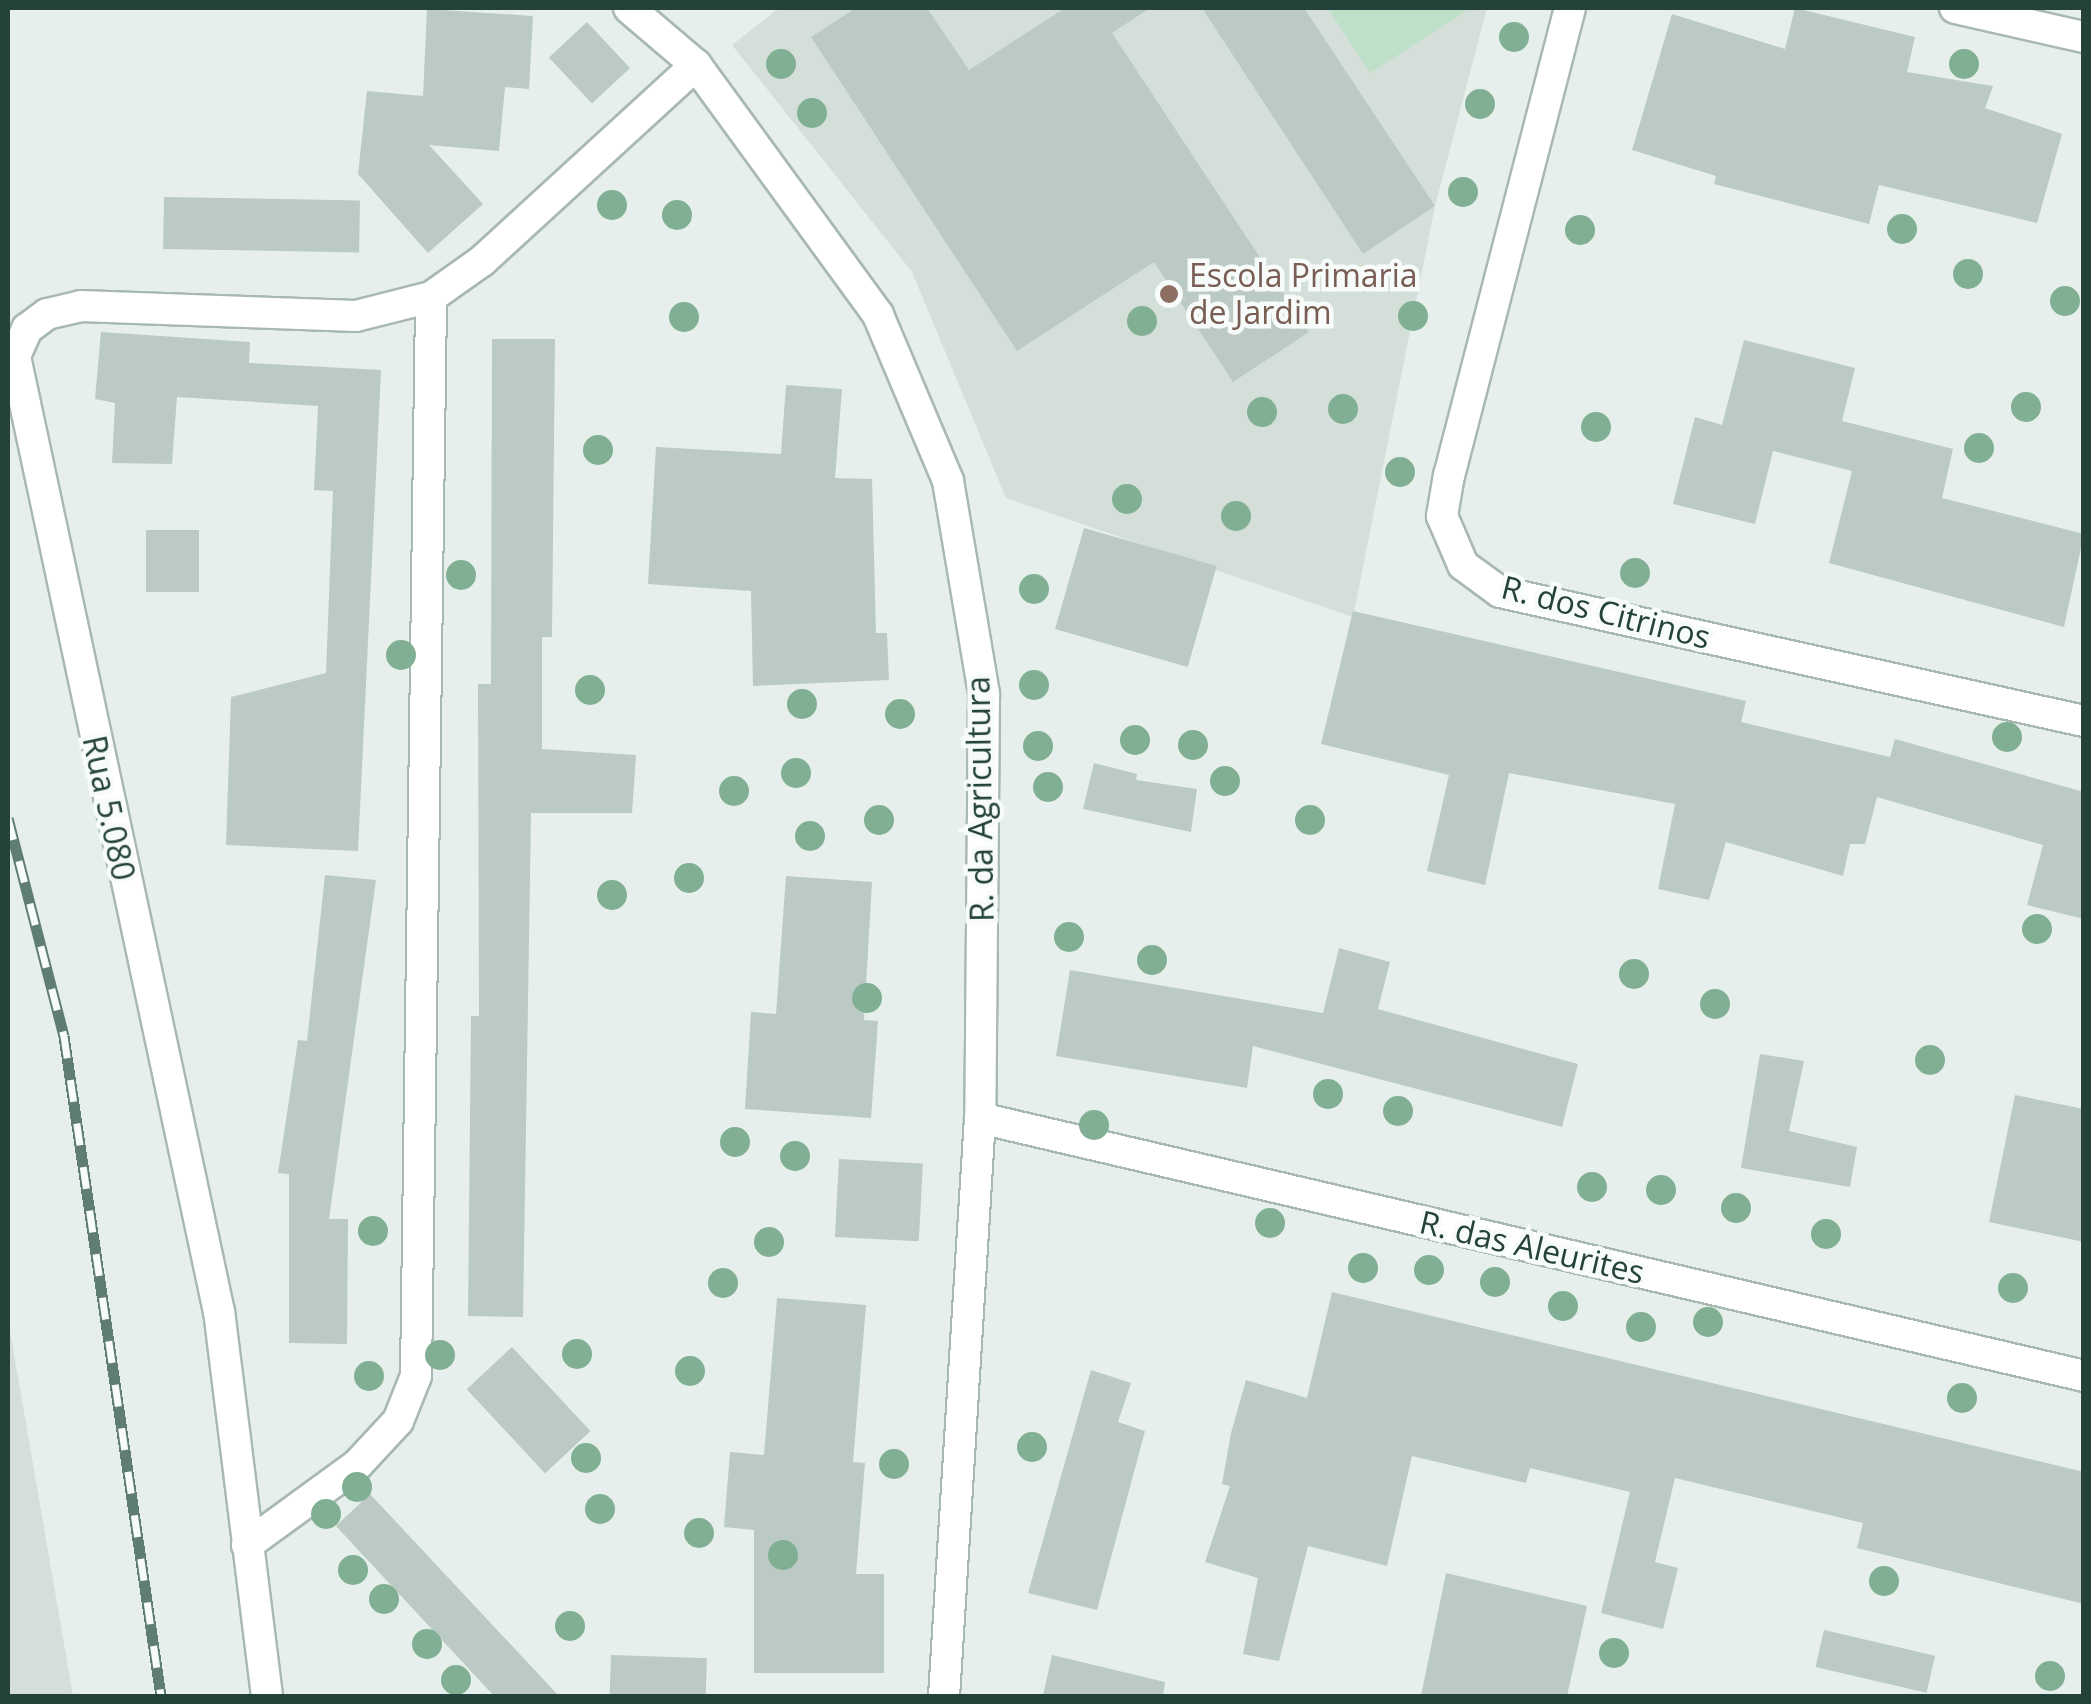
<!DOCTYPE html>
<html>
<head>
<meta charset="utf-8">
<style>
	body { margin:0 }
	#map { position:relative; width:2091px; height:1704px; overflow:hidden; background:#e6efeb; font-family:"Open Sans",sans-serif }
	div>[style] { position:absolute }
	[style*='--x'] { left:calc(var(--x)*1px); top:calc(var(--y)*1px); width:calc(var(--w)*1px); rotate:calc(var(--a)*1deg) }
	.built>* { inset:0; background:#d4dfda }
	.green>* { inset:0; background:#bfe0c8 }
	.building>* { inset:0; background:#bbcac4; transform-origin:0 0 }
	.roads { filter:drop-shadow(2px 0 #a8b8b2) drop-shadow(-2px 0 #a8b8b2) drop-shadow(0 2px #a8b8b2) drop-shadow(0 -2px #a8b8b2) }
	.minor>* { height:30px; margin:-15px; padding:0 15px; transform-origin:15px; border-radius:15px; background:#fff }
	.rail>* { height:11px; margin-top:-5.5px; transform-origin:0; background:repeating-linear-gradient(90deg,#f7fbf9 0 22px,#5f7d75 0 44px); box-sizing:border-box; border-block:2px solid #5f7d75 }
	.trees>* { width:30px; height:30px; margin:-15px; border-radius:50%; background:#80af93 }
	.dots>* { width:28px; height:28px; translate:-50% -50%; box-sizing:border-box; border:5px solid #f7fbf9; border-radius:50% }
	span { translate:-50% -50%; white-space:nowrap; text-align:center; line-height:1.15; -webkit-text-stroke:9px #f7fbf9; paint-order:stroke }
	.education-label { font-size:32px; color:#785e54 }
	.left { translate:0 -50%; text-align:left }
	.street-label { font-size:32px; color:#24423a }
	.frame { position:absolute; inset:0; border:10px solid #24423a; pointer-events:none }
</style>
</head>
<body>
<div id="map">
	<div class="built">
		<div style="clip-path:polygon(779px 8px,1487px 8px,1435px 206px,1353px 617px,1006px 498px,912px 272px,732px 45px)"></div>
		<div style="clip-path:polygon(8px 1319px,73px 1696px,8px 1696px)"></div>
	</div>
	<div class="green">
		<div style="clip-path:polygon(1328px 8px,1468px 8px,1469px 9px,1370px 73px)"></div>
	</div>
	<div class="building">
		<div style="clip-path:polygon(856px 8px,927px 8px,969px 70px,1065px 8px,1150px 8px,1112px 33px,1309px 332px,1233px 382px,1154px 262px,1017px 351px,811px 37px)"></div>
		<div style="clip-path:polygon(1202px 8px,1304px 8px,1435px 206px,1363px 254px)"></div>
		<div style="clip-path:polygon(1795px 8px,1915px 37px,1907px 72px,1993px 86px,1985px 108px,2062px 134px,2037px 223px,1879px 185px,1869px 224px,1714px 184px,1716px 176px,1632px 150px,1672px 14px,1785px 49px)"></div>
		<div style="clip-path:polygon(427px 9px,533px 16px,529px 89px,505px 87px,499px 151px,429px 145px,483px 204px,428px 253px,358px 174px,367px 91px,423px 96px)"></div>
		<div style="left:587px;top:22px;width:63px;height:52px;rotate:47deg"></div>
		<div style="left:164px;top:197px;width:196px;height:52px;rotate:1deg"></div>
		<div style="clip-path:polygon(101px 332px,250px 342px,249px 363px,381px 370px,358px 851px,226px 845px,231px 697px,326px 673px,333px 491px,314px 490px,318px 406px,177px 397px,172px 464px,112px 463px,115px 403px,95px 399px)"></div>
		<div style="clip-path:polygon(492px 339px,555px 339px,552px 637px,542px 637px,542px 749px,636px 755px,632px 813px,531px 813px,523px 1317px,468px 1316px,471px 1016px,479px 1016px,478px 684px,491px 684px)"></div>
		<div style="clip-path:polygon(1744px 340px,1855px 368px,1842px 421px,1953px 449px,1942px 498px,2084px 534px,2064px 627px,1829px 563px,1852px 471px,1773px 451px,1755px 524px,1673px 504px,1695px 417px,1722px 425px)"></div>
		<div style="clip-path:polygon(786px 385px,842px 389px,835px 478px,872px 479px,876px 633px,887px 633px,889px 680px,753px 686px,751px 591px,648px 584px,656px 447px,781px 454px)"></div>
		<div style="left:1084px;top:528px;width:138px;height:105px;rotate:16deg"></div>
		<div style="left:146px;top:530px;width:53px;height:62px"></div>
		<div style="clip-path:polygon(1353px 611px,1746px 701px,1741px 722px,1890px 757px,1895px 739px,2084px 792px,2084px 919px,2027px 905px,2043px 845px,1877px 797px,1865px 844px,1850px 844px,1843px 876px,1726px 842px,1709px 900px,1658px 889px,1675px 804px,1509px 773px,1485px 885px,1427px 871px,1449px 775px,1321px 744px)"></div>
		<div style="clip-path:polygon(1094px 763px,1137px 774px,1136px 780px,1197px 789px,1191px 832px,1083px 809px)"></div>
		<div style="clip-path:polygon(325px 875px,376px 880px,329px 1219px,348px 1219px,347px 1344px,289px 1343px,289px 1174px,278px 1173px,298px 1040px,307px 1041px)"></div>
		<div style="clip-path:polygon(786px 876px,872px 882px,864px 1020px,878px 1021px,871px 1118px,745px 1109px,751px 1012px,776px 1014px)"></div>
		<div style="clip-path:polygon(1339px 948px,1390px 962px,1378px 1009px,1578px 1064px,1562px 1127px,1253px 1046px,1247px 1088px,1056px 1056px,1070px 970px,1323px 1013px)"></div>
		<div style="clip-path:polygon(1760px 1054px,1804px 1061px,1789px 1131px,1857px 1147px,1850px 1187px,1741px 1168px)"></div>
		<div style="clip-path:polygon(2015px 1095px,2084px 1109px,2084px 1242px,1989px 1222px)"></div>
		<div style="left:839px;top:1159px;width:84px;height:78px;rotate:3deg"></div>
		<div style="clip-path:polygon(1332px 1292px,2084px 1472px,2084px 1604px,1857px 1548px,1863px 1523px,1675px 1478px,1655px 1562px,1678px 1568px,1663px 1629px,1601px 1613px,1630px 1492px,1530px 1468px,1526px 1483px,1412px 1456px,1387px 1566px,1308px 1546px,1279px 1661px,1243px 1654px,1258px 1578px,1205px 1562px,1230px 1486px,1222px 1484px,1231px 1433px,1246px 1380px,1307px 1398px)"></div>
		<div style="clip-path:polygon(777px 1298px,866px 1305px,853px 1462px,865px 1463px,856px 1574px,884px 1574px,884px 1673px,754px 1673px,754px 1530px,724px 1527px,730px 1452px,764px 1455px)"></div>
		<div style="left:512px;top:1347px;width:115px;height:62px;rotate:47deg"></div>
		<div style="clip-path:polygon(1091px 1370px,1131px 1383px,1118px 1422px,1145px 1431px,1097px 1610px,1028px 1593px)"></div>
		<div style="clip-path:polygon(370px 1494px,559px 1696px,494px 1696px,336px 1526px)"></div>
		<div style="clip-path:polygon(1446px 1573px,1587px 1606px,1567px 1696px,1421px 1696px)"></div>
		<div style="left:1824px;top:1630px;width:114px;height:38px;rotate:13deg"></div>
		<div style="left:611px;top:1655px;width:96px;height:41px;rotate:2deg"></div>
		<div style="clip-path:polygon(1052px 1655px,1165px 1682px,1163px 1696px,1043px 1696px)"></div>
	</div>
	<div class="roads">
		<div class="minor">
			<div style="--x:629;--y:8;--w:88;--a:40.4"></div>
			<div style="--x:696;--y:65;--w:309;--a:53.9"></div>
			<div style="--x:878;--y:315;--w:180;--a:67.1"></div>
			<div style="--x:948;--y:481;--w:216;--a:80.4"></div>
			<div style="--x:984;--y:694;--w:424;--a:90.5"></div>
			<div style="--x:980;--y:1118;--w:579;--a:93.56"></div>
			<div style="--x:1570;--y:8;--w:482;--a:104.5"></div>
			<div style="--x:1449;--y:475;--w:42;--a:99.7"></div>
			<div style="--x:1442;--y:516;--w:53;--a:66.8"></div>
			<div style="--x:1463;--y:565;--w:46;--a:36.1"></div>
			<div style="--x:1500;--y:592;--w:598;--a:12.46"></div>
			<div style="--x:1955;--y:8;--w:132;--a:12.7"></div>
			<div style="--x:980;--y:1118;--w:1134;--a:13.15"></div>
			<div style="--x:247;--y:1545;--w:137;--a:-36.1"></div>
			<div style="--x:358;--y:1464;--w:59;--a:-47.1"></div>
			<div style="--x:398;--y:1421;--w:48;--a:-68.2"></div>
			<div style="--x:416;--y:1376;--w:1079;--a:-89.2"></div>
			<div style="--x:267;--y:1696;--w:387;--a:-97.1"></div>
			<div style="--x:219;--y:1312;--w:978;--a:-102.05"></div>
			<div style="--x:15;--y:356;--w:30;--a:-66"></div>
			<div style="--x:27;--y:329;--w:25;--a:-37"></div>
			<div style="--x:47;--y:314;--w:35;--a:-13"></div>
			<div style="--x:81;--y:306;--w:275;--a:2.1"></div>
			<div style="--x:356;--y:316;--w:77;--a:-14.2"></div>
			<div style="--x:431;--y:297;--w:62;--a:-35.2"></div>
			<div style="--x:482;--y:261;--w:290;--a:-42.5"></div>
		</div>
	</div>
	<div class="rail">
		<div style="--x:8;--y:818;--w:225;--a:75.6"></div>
		<div style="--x:64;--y:1036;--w:667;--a:81.64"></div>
	</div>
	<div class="trees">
		<div style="left:1514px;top:37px"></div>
		<div style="left:781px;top:64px"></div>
		<div style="left:1964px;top:64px"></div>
		<div style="left:1480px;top:104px"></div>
		<div style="left:812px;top:113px"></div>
		<div style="left:1463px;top:192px"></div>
		<div style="left:612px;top:205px"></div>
		<div style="left:677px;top:215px"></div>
		<div style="left:1902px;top:229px"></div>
		<div style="left:1580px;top:230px"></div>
		<div style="left:1968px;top:274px"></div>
		<div style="left:2065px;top:301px"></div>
		<div style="left:1413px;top:316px"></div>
		<div style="left:684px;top:317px"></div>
		<div style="left:1142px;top:321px"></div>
		<div style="left:2026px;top:407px"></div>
		<div style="left:1343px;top:409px"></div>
		<div style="left:1262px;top:412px"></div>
		<div style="left:1596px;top:427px"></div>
		<div style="left:1979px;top:448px"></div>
		<div style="left:598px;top:450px"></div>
		<div style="left:1400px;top:472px"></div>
		<div style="left:1127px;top:499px"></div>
		<div style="left:1236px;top:516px"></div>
		<div style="left:1635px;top:573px"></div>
		<div style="left:461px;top:575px"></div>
		<div style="left:1034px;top:589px"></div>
		<div style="left:401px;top:655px"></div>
		<div style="left:1034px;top:685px"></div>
		<div style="left:590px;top:690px"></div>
		<div style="left:802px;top:704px"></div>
		<div style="left:900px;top:714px"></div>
		<div style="left:2007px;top:737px"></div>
		<div style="left:1135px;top:740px"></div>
		<div style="left:1193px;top:745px"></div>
		<div style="left:1038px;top:746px"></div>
		<div style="left:796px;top:773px"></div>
		<div style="left:1225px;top:781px"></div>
		<div style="left:1048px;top:787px"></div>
		<div style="left:734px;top:791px"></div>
		<div style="left:879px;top:820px"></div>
		<div style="left:1310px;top:820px"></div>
		<div style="left:810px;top:836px"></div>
		<div style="left:689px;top:878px"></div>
		<div style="left:612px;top:895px"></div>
		<div style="left:2037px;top:929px"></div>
		<div style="left:1069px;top:937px"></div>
		<div style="left:1152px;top:960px"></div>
		<div style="left:1634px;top:974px"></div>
		<div style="left:867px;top:998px"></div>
		<div style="left:1715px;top:1004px"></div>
		<div style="left:1930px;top:1060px"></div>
		<div style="left:1328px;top:1094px"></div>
		<div style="left:1398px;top:1111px"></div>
		<div style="left:1094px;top:1125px"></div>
		<div style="left:735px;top:1142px"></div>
		<div style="left:795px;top:1156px"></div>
		<div style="left:1592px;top:1187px"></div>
		<div style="left:1661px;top:1190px"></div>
		<div style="left:1736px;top:1208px"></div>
		<div style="left:1270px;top:1223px"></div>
		<div style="left:373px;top:1231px"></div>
		<div style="left:1826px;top:1234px"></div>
		<div style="left:769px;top:1242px"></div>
		<div style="left:1363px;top:1268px"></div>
		<div style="left:1429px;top:1270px"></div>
		<div style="left:1495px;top:1282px"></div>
		<div style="left:723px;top:1283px"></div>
		<div style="left:2013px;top:1288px"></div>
		<div style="left:1563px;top:1306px"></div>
		<div style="left:1708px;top:1322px"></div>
		<div style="left:1641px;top:1327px"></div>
		<div style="left:577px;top:1354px"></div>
		<div style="left:440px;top:1355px"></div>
		<div style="left:690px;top:1371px"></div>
		<div style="left:369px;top:1376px"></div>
		<div style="left:1962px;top:1398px"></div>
		<div style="left:1032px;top:1447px"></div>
		<div style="left:586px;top:1458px"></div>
		<div style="left:894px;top:1464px"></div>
		<div style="left:357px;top:1487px"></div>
		<div style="left:600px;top:1509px"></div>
		<div style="left:326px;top:1514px"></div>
		<div style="left:699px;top:1533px"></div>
		<div style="left:783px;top:1555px"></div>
		<div style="left:353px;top:1570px"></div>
		<div style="left:1884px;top:1581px"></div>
		<div style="left:384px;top:1599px"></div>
		<div style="left:570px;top:1626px"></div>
		<div style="left:427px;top:1644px"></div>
		<div style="left:1614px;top:1653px"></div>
		<div style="left:2050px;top:1676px"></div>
		<div style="left:456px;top:1680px"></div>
	</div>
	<div class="dots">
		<div style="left:1169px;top:294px;background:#8d6e63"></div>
	</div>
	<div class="education-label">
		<span class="left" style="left:1189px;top:294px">Escola Primaria<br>de Jardim</span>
	</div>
	<div class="street-label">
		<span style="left:1606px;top:612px;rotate:14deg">R. dos Citrinos</span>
		<span style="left:980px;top:799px;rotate:-91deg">R. da Agricultura</span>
		<span style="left:109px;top:808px;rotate:78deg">Rua 5.080</span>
		<span style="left:1532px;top:1247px;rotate:13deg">R. das Aleurites</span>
	</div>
	<div class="frame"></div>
</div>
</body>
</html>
